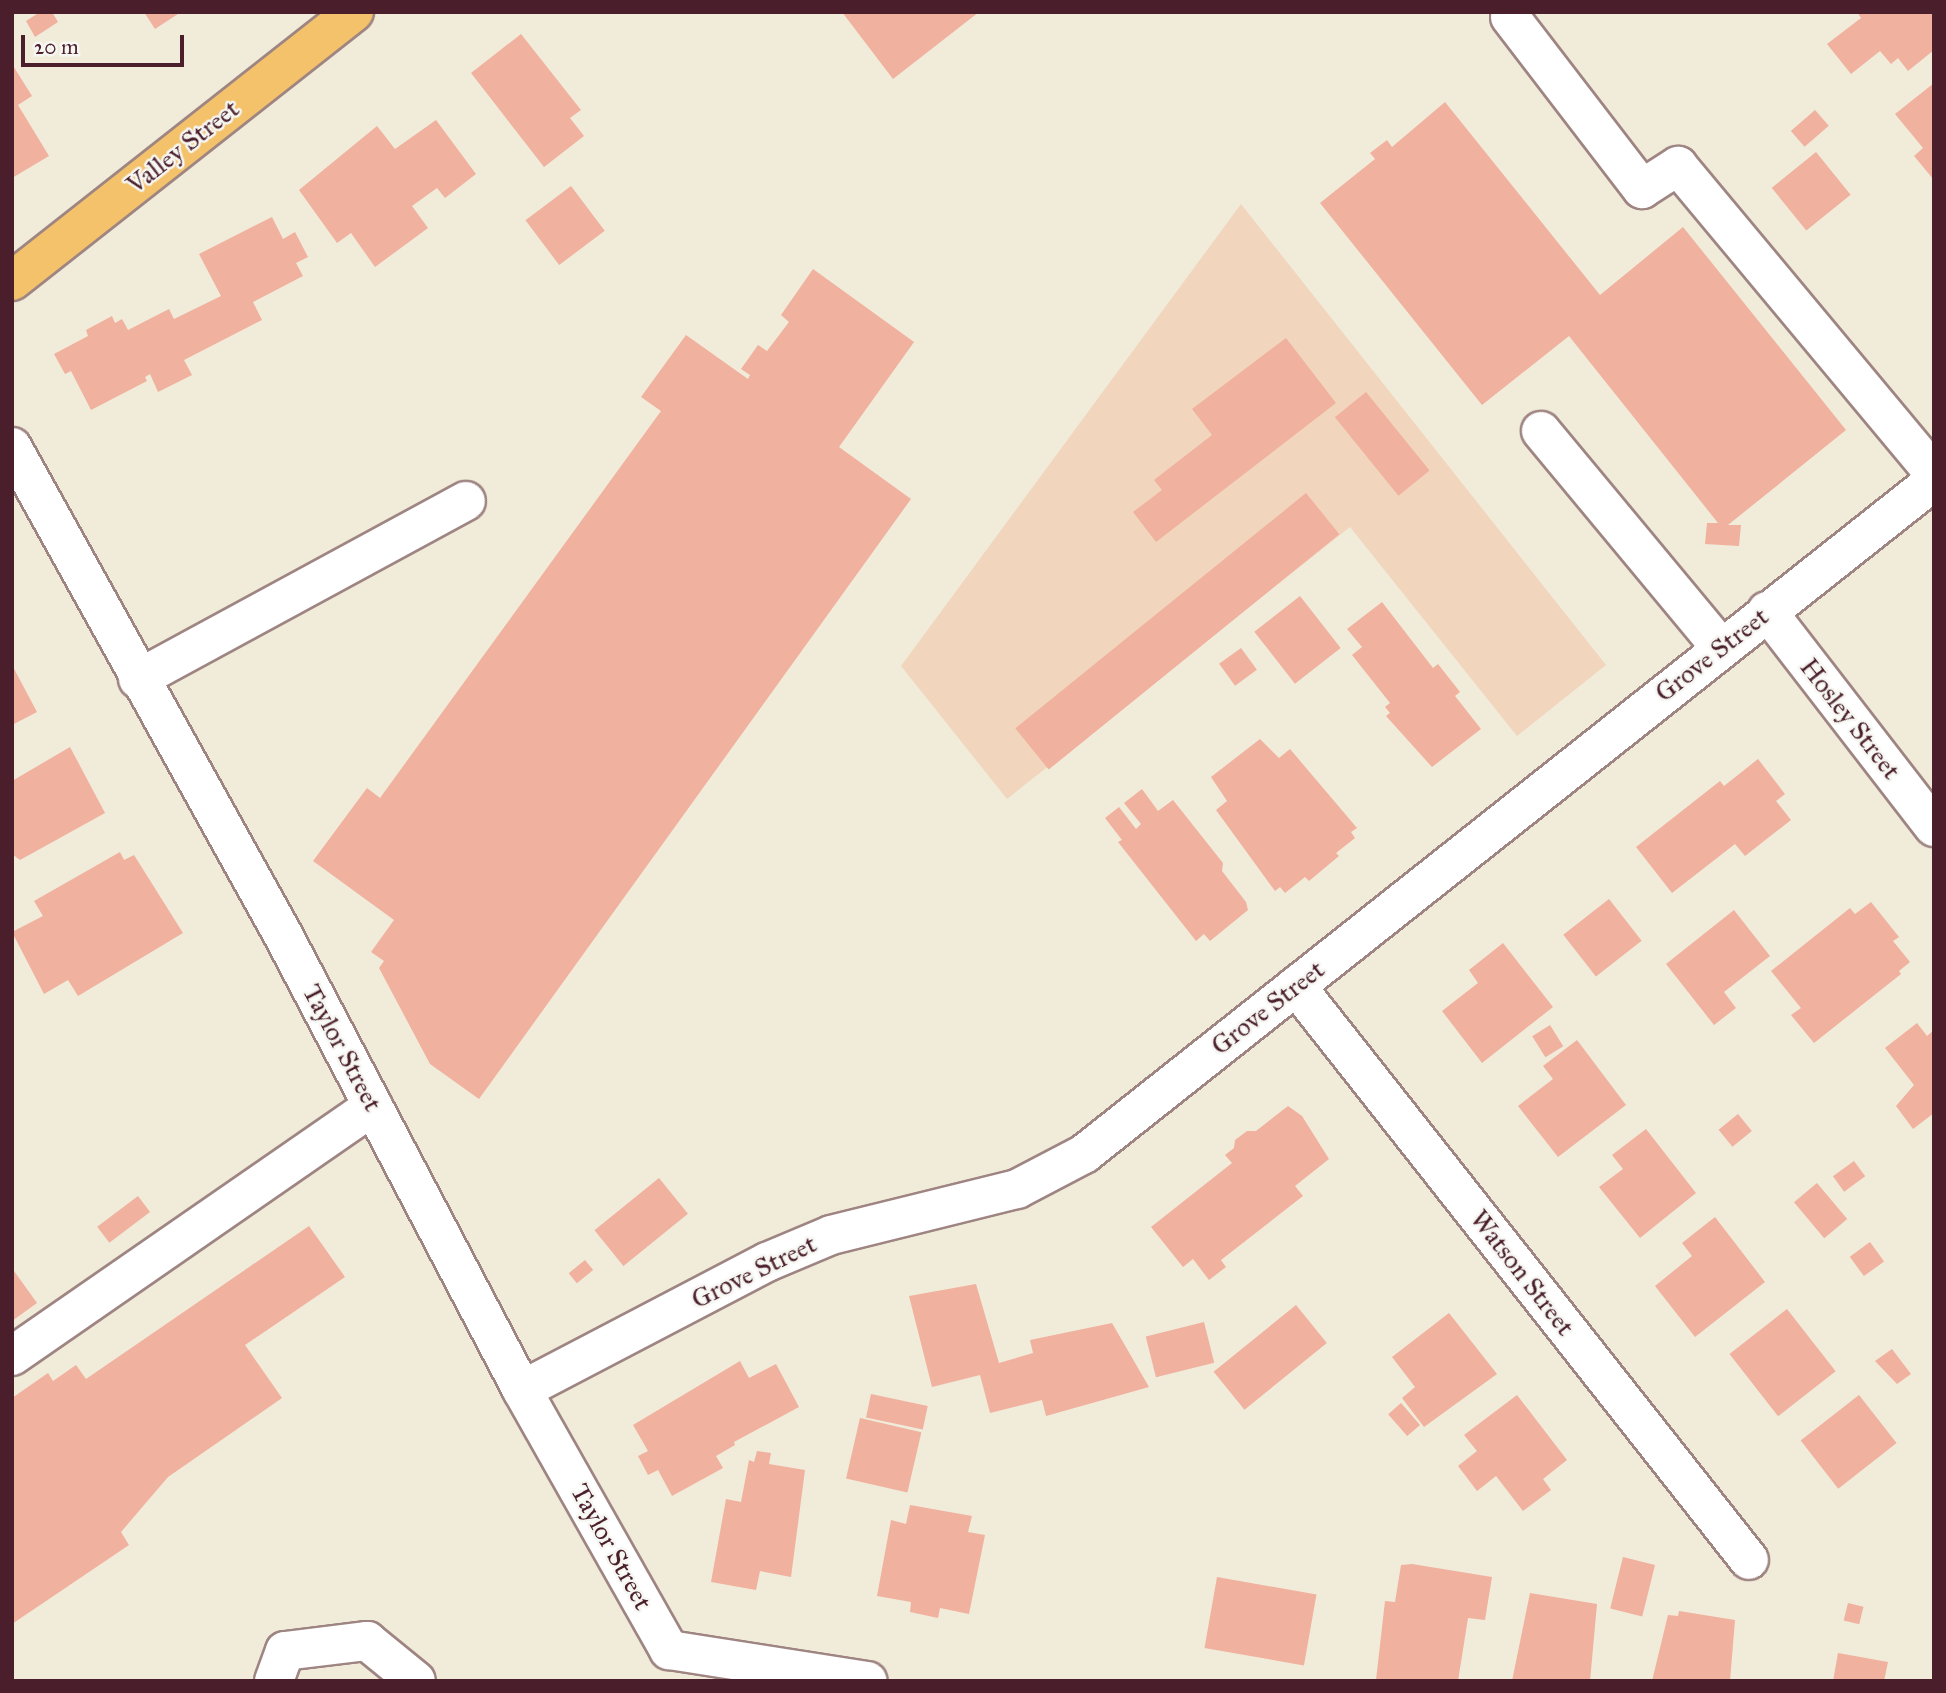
<!DOCTYPE html>
<html>
<head>
<meta charset="utf-8">
<style>
	body { margin:0 }
	#map { position:relative; width:1946px; height:1693px; overflow:hidden; background:#f1ebda; font-family:"IM FELL Great Primer",serif }
	div>[style] { position:absolute }
	[style*='--x'] { left:calc(var(--x)*1px); top:calc(var(--y)*1px); width:calc(var(--w)*1px); rotate:calc(var(--a)*1deg) }
	.built>* { inset:0; background:#f2d5bd }
	.building>* { inset:0; background:#f0b19f; transform-origin:0 0 }
	.roads { filter:drop-shadow(2px 0 #9e8582) drop-shadow(-2px 0 #9e8582) drop-shadow(0 2px #9e8582) drop-shadow(0 -2px #9e8582) }
	.minor>* { height:38px; margin:-19px; padding:0 19px; transform-origin:19px; border-radius:19px; background:#fff }
	.major>* { height:38px; margin:-19px; padding:0 19px; transform-origin:19px; border-radius:19px; background:#f3c26a }
	span { translate:-50% -50%; white-space:nowrap; text-align:center; line-height:1.15; -webkit-text-stroke:5px #f6f6f2; paint-order:stroke }
	.street-label { font-size:26px; color:#4a1f2b }
	.frame { position:absolute; inset:0; border:14px solid #4a1f2b; pointer-events:none }
	.scale { position:absolute; left:21px; top:35px; width:163px; height:32px; box-sizing:border-box; border:4px solid #4a1f2b; border-top:0; padding-left:9px; font-size:21px; line-height:24px; white-space:nowrap; color:#4a1f2b; -webkit-text-stroke:5px #f6f6f2; paint-order:stroke }
</style>
</head>
<body>
<div id="map">
	<div class="built">
		<div style="clip-path:polygon(1241px 204px,1606px 665px,1517px 736px,1350px 527px,1007px 799px,901px 666px)"></div>
	</div>
	<div class="building">
		<div style="clip-path:polygon(40px 12px,52px 12px,58px 22px,35px 37px,26px 21px)"></div>
		<div style="clip-path:polygon(144px 12px,181px 12px,155px 29px)"></div>
		<div style="clip-path:polygon(842px 12px,979px 12px,893px 79px)"></div>
		<div style="clip-path:polygon(1857px 12px,1934px 12px,1934px 50px,1908px 71px,1898px 58px,1891px 64px,1880px 51px,1851px 74px,1827px 44px,1861px 18px)"></div>
		<div style="clip-path:polygon(521px 34px,581px 110px,570px 118px,584px 136px,544px 167px,471px 73px)"></div>
		<div style="clip-path:polygon(12px 64px,32px 96px,18px 105px,49px 156px,12px 178px)"></div>
		<div style="clip-path:polygon(1934px 83px,1934px 180px,1914px 156px,1923px 148px,1895px 114px)"></div>
		<div style="clip-path:polygon(1445px 102px,1600px 295px,1683px 227px,1846px 430px,1728px 525px,1741px 525px,1739px 546px,1705px 544px,1707px 523px,1718px 523px,1569px 336px,1482px 405px,1320px 203px,1375px 159px,1370px 153px,1387px 140px,1392px 147px)"></div>
		<div style="left:1815px;top:110px;width:21px;height:32px;rotate:49deg"></div>
		<div style="clip-path:polygon(436px 120px,476px 174px,445px 198px,437px 188px,412px 206px,428px 228px,375px 267px,351px 233px,337px 243px,299px 190px,377px 126px,395px 149px)"></div>
		<div style="left:1816px;top:152px;width:55px;height:57px;rotate:51deg"></div>
		<div style="left:571px;top:186px;width:56px;height:57px;rotate:53deg"></div>
		<div style="clip-path:polygon(272px 217px,283px 239px,295px 232px,308px 257px,296px 263px,303px 276px,253px 302px,262px 320px,184px 360px,192px 375px,158px 392px,150px 374px,145px 377px,147px 381px,91px 410px,71px 371px,65px 374px,54px 354px,88px 336px,86px 330px,112px 316px,115px 323px,122px 319px,128px 330px,169px 309px,174px 319px,221px 296px,199px 254px)"></div>
		<div style="clip-path:polygon(813px 269px,914px 342px,839px 447px,911px 499px,479px 1099px,430px 1064px,379px 968px,384px 961px,371px 952px,394px 920px,313px 861px,367px 788px,380px 798px,661px 411px,641px 397px,686px 335px,748px 379px,750px 375px,741px 369px,758px 345px,767px 351px,789px 322px,781px 315px)"></div>
		<div style="clip-path:polygon(1286px 338px,1336px 403px,1156px 542px,1133px 512px,1162px 490px,1154px 480px,1212px 435px,1192px 409px)"></div>
		<div style="left:1366px;top:392px;width:101px;height:40px;rotate:51deg"></div>
		<div style="left:1306px;top:493px;width:53px;height:374px;rotate:51deg"></div>
		<div style="left:1300px;top:596px;width:66px;height:58px;rotate:52deg"></div>
		<div style="clip-path:polygon(1382px 602px,1433px 668px,1438px 664px,1460px 692px,1455px 696px,1481px 729px,1432px 767px,1386px 716px,1390px 713px,1385px 707px,1390px 703px,1352px 655px,1362px 647px,1347px 629px)"></div>
		<div style="left:1241px;top:648px;width:27px;height:27px;rotate:54deg"></div>
		<div style="clip-path:polygon(12px 665px,37px 712px,12px 725px)"></div>
		<div style="clip-path:polygon(1260px 739px,1279px 758px,1290px 749px,1357px 828px,1351px 832px,1355px 838px,1336px 853px,1339px 856px,1309px 881px,1305px 877px,1285px 893px,1280px 887px,1275px 891px,1216px 810px,1227px 801px,1211px 777px)"></div>
		<div style="clip-path:polygon(70px 747px,105px 813px,20px 860px,12px 854px,12px 781px)"></div>
		<div style="clip-path:polygon(1758px 759px,1785px 794px,1776px 801px,1791px 820px,1745px 856px,1735px 844px,1672px 893px,1636px 847px,1720px 781px,1724px 786px)"></div>
		<div style="clip-path:polygon(1142px 789px,1158px 811px,1173px 800px,1223px 863px,1222px 871px,1246px 902px,1248px 910px,1210px 941px,1204px 934px,1196px 941px,1118px 842px,1122px 840px,1105px 818px,1119px 807px,1136px 829px,1141px 824px,1124px 803px)"></div>
		<div style="clip-path:polygon(120px 852px,124px 860px,134px 855px,183px 933px,78px 996px,68px 980px,44px 994px,12px 932px,43px 916px,34px 901px)"></div>
		<div style="left:1609px;top:899px;width:53px;height:58px;rotate:52deg"></div>
		<div style="clip-path:polygon(1871px 902px,1899px 937px,1893px 941px,1910px 962px,1899px 971px,1901px 974px,1814px 1043px,1791px 1015px,1801px 1008px,1771px 971px,1850px 908px,1855px 914px)"></div>
		<div style="clip-path:polygon(1734px 910px,1770px 956px,1724px 992px,1736px 1008px,1714px 1025px,1666px 964px)"></div>
		<div style="clip-path:polygon(1503px 943px,1553px 1007px,1482px 1063px,1442px 1011px,1478px 983px,1469px 970px)"></div>
		<div style="clip-path:polygon(1917px 1023px,1927px 1036px,1934px 1030px,1934px 1113px,1913px 1129px,1896px 1106px,1914px 1085px,1885px 1048px)"></div>
		<div style="left:1550px;top:1025px;width:25px;height:21px;rotate:58deg"></div>
		<div style="clip-path:polygon(1577px 1040px,1626px 1105px,1558px 1157px,1518px 1106px,1553px 1079px,1543px 1066px)"></div>
		<div style="clip-path:polygon(1288px 1106px,1302px 1116px,1329px 1159px,1295px 1186px,1303px 1196px,1221px 1260px,1226px 1267px,1209px 1280px,1193px 1259px,1183px 1267px,1151px 1227px,1232px 1163px,1225px 1155px,1234px 1148px,1235px 1140px,1247px 1131px,1256px 1131px)"></div>
		<div style="left:1738px;top:1114px;width:22px;height:25px;rotate:51deg"></div>
		<div style="clip-path:polygon(1646px 1129px,1696px 1193px,1640px 1238px,1599px 1187px,1623px 1169px,1612px 1155px)"></div>
		<div style="left:1854px;top:1161px;width:19px;height:26px;rotate:54deg"></div>
		<div style="left:659px;top:1178px;width:46px;height:83px;rotate:51deg"></div>
		<div style="left:1817px;top:1183px;width:47px;height:30px;rotate:50deg"></div>
		<div style="left:138px;top:1196px;width:20px;height:51px;rotate:53deg"></div>
		<div style="clip-path:polygon(1715px 1217px,1765px 1282px,1695px 1337px,1655px 1286px,1692px 1256px,1682px 1243px)"></div>
		<div style="clip-path:polygon(309px 1226px,345px 1277px,245px 1345px,282px 1398px,168px 1477px,121px 1532px,129px 1545px,12px 1624px,12px 1398px,48px 1373px,53px 1381px,76px 1365px,86px 1379px)"></div>
		<div style="left:1870px;top:1242px;width:24px;height:25px;rotate:54deg"></div>
		<div style="left:585px;top:1260px;width:13px;height:21px;rotate:51deg"></div>
		<div style="clip-path:polygon(14px 1271px,37px 1303px,12px 1321px,12px 1272px)"></div>
		<div style="clip-path:polygon(976px 1284px,999px 1363px,1033px 1353px,1030px 1340px,1112px 1323px,1149px 1387px,1046px 1416px,1042px 1400px,990px 1413px,980px 1375px,932px 1387px,909px 1296px)"></div>
		<div style="left:1296px;top:1305px;width:49px;height:106px;rotate:51deg"></div>
		<div style="left:1787px;top:1309px;width:79px;height:73px;rotate:52deg"></div>
		<div style="clip-path:polygon(1449px 1313px,1497px 1374px,1424px 1427px,1402px 1398px,1415px 1387px,1392px 1357px)"></div>
		<div style="left:1204px;top:1322px;width:42px;height:60px;rotate:76deg"></div>
		<div style="clip-path:polygon(1892px 1349px,1911px 1374px,1897px 1384px,1875px 1361px)"></div>
		<div style="clip-path:polygon(740px 1361px,749px 1378px,776px 1364px,799px 1407px,734px 1442px,735px 1445px,716px 1456px,723px 1468px,672px 1496px,658px 1470px,648px 1475px,638px 1456px,648px 1451px,633px 1425px)"></div>
		<div style="left:871px;top:1394px;width:58px;height:24px;rotate:12deg"></div>
		<div style="clip-path:polygon(1517px 1395px,1567px 1460px,1543px 1479px,1551px 1490px,1523px 1511px,1496px 1476px,1477px 1491px,1458px 1466px,1477px 1451px,1464px 1435px)"></div>
		<div style="left:1859px;top:1395px;width:61px;height:74px;rotate:52deg"></div>
		<div style="left:1401px;top:1403px;width:29px;height:17px;rotate:49deg"></div>
		<div style="left:860px;top:1418px;width:63px;height:62px;rotate:13deg"></div>
		<div style="clip-path:polygon(757px 1451px,771px 1453px,769px 1464px,805px 1470px,791px 1577px,760px 1571px,756px 1590px,711px 1582px,726px 1499px,741px 1502px,749px 1460px,754px 1462px)"></div>
		<div style="clip-path:polygon(910px 1505px,972px 1516px,968px 1532px,985px 1535px,969px 1614px,940px 1608px,938px 1618px,910px 1612px,911px 1602px,877px 1596px,891px 1520px,906px 1524px)"></div>
		<div style="left:1623px;top:1557px;width:33px;height:53px;rotate:14deg"></div>
		<div style="clip-path:polygon(1412px 1564px,1492px 1577px,1485px 1620px,1468px 1618px,1458px 1681px,1376px 1680px,1385px 1601px,1395px 1602px,1401px 1565px)"></div>
		<div style="left:1217px;top:1577px;width:101px;height:72px;rotate:10deg"></div>
		<div style="clip-path:polygon(1530px 1593px,1597px 1604px,1590px 1681px,1512px 1681px)"></div>
		<div style="left:1848px;top:1603px;width:16px;height:18px;rotate:14deg"></div>
		<div style="clip-path:polygon(1679px 1611px,1735px 1620px,1730px 1681px,1652px 1681px,1668px 1615px,1678px 1616px)"></div>
		<div style="clip-path:polygon(1838px 1653px,1888px 1662px,1884px 1681px,1833px 1681px)"></div>
	</div>
	<div class="roads">
		<div class="minor">
			<div style="--x:1510;--y:17;--w:217;--a:52.5"></div>
			<div style="--x:1642;--y:189;--w:43;--a:-32.6"></div>
			<div style="--x:1678;--y:166;--w:400;--a:50.2"></div>
			<div style="--x:1541;--y:431;--w:282;--a:50.3"></div>
			<div style="--x:12;--y:447;--w:556;--a:60.95"></div>
			<div style="--x:282;--y:933;--w:516;--a:62.29"></div>
			<div style="--x:522;--y:1390;--w:299;--a:60.5"></div>
			<div style="--x:669;--y:1650;--w:201;--a:8.9"></div>
			<div style="--x:1767;--y:611;--w:273;--a:52.3"></div>
			<div style="--x:138;--y:679;--w:373;--a:-28.5"></div>
			<div style="--x:1296;--y:986;--w:731;--a:51.72"></div>
			<div style="--x:12;--y:1356;--w:439;--a:-34.7"></div>
			<div style="--x:522;--y:1390;--w:276;--a:-27.6"></div>
			<div style="--x:767;--y:1262;--w:69;--a:-22.9"></div>
			<div style="--x:831;--y:1235;--w:192;--a:-13.9"></div>
			<div style="--x:1017;--y:1189;--w:76;--a:-27.6"></div>
			<div style="--x:1084;--y:1154;--w:1084;--a:-38.37"></div>
			<div style="--x:274;--y:1681;--w:32;--a:-70"></div>
			<div style="--x:285;--y:1651;--w:83;--a:-7"></div>
			<div style="--x:367;--y:1641;--w:63;--a:39.2"></div>
		</div>
		<div class="major">
			<div style="--x:12;--y:281;--w:435;--a:-38.2"></div>
		</div>
	</div>
	<div class="street-label">
		<span style="left:183px;top:147px;rotate:-38deg">Valley Street</span>
		<span style="left:1712px;top:655px;rotate:-38deg">Grove Street</span>
		<span style="left:1850px;top:719px;rotate:52deg">Hosley Street</span>
		<span style="left:1268px;top:1008px;rotate:-38deg">Grove Street</span>
		<span style="left:342px;top:1048px;rotate:62deg">Taylor Street</span>
		<span style="left:754px;top:1272px;rotate:-26deg">Grove Street</span>
		<span style="left:1522px;top:1273px;rotate:52deg">Watson Street</span>
		<span style="left:611px;top:1547px;rotate:61deg">Taylor Street</span>
	</div>
	<div class="frame"></div>
	<div class="scale">20 m</div>
</div>
</body>
</html>
